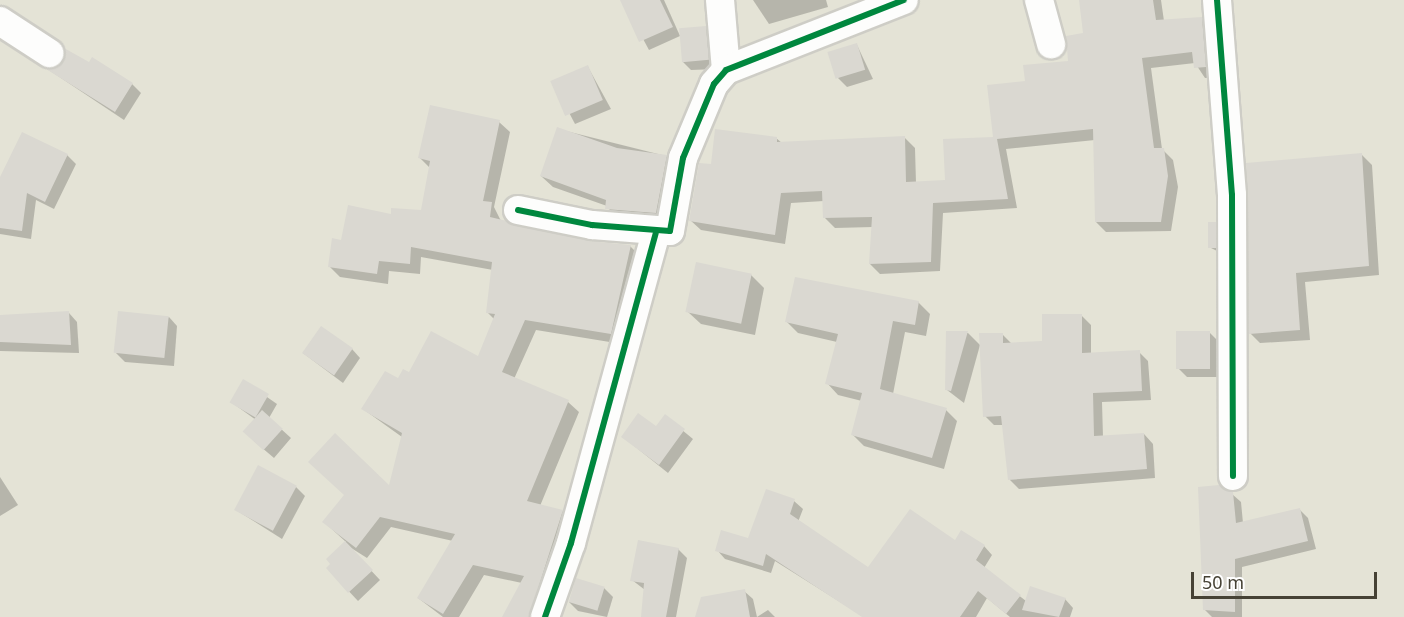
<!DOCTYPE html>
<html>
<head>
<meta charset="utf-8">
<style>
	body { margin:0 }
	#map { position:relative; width:1404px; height:617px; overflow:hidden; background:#f0efe9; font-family:"Noto Sans",sans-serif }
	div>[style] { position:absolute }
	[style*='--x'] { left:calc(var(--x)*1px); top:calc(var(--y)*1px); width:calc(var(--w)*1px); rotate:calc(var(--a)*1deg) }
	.residential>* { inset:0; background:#e4e3d6; transform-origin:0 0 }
	.shadow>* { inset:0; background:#0003 }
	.building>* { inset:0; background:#dad8d1; transform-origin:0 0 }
	.roads { filter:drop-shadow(2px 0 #cecdc6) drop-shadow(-2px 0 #cecdc6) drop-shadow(0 2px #cecdc6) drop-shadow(0 -2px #cecdc6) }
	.street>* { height:28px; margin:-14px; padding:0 14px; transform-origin:14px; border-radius:14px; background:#fdfdfc }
	.cycleway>* { height:6px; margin:-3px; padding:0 3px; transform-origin:3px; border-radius:3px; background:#00873e }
	span { translate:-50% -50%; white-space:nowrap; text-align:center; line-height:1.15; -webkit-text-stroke:5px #fff; paint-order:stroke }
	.scale { position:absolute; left:1191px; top:572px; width:186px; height:27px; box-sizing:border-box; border:3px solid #464235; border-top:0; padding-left:8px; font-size:18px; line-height:21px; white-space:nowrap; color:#464235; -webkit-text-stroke:4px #fff; paint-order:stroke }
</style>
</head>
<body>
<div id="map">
	<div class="residential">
		<div style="left:0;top:0;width:1404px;height:617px"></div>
	</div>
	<div class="shadow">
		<div style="clip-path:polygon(622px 0,664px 0,680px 36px,649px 50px)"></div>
		<div style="clip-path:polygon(753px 0,826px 0,828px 7px,769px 24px)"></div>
		<div style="clip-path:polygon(1080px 0,1161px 0,1164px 21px,1201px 19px,1212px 29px,1215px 77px,1205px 78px,1195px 63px,1151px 68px,1162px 149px,1173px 160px,1178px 187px,1171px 231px,1106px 232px,1096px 222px,1095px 140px,1006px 149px,1017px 208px,943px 213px,940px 271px,880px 274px,870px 264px,873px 227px,835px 228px,825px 218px,824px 201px,791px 203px,785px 244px,701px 230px,690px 220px,713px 166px,776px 138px,782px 143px,904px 137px,915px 148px,916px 183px,946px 181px,995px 139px,1027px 83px,1070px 63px,1085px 34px)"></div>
		<div style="clip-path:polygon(705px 28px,714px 37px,717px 69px,691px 70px,682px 61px)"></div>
		<div style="clip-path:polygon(857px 45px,873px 79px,847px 87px,838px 78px)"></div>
		<div style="clip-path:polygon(588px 67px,611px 109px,575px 124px,553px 82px)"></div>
		<div style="clip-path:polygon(49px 70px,132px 84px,141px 93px,124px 120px)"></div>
		<div style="clip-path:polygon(499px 122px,510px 132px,494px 207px,501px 221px,589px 243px,630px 246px,641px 257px,622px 344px,536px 330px,514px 379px,568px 402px,579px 412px,540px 506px,562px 511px,573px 522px,542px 617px,503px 617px,522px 583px,484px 575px,459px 617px,443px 617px,418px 598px,453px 541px,391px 527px,367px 558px,348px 546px,380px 580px,358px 601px,328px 569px,333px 564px,328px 559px,346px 542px,324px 522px,390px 487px,402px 437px,363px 409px,410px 374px,479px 358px,495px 320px,487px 312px,493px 270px,421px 257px,420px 274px,389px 271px,388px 284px,340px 277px,330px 267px,342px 241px,392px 216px,422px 211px,430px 168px,420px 158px)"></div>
		<div style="clip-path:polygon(558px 129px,666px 156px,677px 168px,667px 224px,617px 220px,607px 206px,553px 187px,541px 176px)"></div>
		<div style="clip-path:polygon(67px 155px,76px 164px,54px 209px,36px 200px,31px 239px,0 234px,0 181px)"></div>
		<div style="clip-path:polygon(1362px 155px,1372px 165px,1379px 275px,1305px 282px,1310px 340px,1260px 343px,1250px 333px)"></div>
		<div style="clip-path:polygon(1215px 224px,1219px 228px,1219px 252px,1209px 247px)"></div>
		<div style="clip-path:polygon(751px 275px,764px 288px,755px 335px,701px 324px,688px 312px)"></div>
		<div style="clip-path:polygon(918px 302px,930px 314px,926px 336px,905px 332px,893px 394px,946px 410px,957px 421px,944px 469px,864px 446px,852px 434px,862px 401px,838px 395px,827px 383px,837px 342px,798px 333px,786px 321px)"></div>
		<div style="clip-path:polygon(69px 313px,77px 322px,79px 353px,0 351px,0 317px)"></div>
		<div style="clip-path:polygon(1081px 315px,1091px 325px,1091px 354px,1139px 352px,1148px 361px,1151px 400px,1102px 402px,1103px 437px,1144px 434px,1153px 444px,1155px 478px,1019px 489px,1010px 480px,1003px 425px,994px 425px,985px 416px,1003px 335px,1012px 344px,1043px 342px)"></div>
		<div style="clip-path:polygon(169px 317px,177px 326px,174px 366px,125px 362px,116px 353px)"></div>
		<div style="clip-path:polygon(947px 332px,968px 333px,980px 345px,964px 403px,947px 390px)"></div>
		<div style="clip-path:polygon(1209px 332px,1218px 341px,1219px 377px,1187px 377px,1179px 369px)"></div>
		<div style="clip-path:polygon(352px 349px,360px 358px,343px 383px,303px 353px)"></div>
		<div style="clip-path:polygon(244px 381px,277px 404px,269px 418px,291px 438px,274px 458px,254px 441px,256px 420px,231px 402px)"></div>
		<div style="clip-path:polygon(665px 416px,693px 439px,668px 473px,623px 437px,656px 428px)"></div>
		<div style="clip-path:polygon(0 477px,18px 505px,0 516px)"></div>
		<div style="clip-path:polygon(296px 487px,305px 496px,282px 539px,236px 510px)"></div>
		<div style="clip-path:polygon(1232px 494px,1241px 502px,1243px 523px,1300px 510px,1308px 518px,1316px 549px,1242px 567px,1242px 617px,1212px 617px,1204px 609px)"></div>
		<div style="clip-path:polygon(794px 501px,803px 509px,798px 522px,868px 569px,956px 542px,984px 546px,992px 555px,984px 568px,1026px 601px,1065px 599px,1073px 608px,1070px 617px,1010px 617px,987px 598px,976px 617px,864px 617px,775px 561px,771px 573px,725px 559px,717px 550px,748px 540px)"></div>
		<div style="clip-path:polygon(678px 549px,687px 558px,676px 617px,642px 617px,645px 590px,632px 580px)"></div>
		<div style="clip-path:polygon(604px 588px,613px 597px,607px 617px,578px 611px,569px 602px)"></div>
		<div style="clip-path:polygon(744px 591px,753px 599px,757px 617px,768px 610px,775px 617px,697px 617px)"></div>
	</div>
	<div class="building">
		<div style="clip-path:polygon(620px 0,660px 0,673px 27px,639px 42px)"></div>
		<div style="clip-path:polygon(1079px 0,1153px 0,1156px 20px,1202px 17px,1206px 67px,1194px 68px,1192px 52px,1142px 58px,1154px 148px,1164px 148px,1168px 176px,1161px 222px,1095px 222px,1093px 129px,997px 139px,1008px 199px,933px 203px,931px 262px,869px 264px,872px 217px,823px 218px,822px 191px,781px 193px,775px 235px,689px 221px,699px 163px,711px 164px,715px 129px,777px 137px,777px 142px,905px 136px,906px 182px,945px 180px,943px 139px,993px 137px,987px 85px,1025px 81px,1023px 65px,1068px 61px,1066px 36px,1083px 33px)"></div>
		<div style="left:706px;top:26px;width:34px;height:27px;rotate:85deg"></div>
		<div style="left:857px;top:43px;width:28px;height:31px;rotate:73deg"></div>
		<div style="clip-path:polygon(64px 48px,89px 62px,92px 57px,133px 83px,115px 112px,46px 69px,62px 62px)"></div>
		<div style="left:588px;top:65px;width:38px;height:41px;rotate:67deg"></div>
		<div style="clip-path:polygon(430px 105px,500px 120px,483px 201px,492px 202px,490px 217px,589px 241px,631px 245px,611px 334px,525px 320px,502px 372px,569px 400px,527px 501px,563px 510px,529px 617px,502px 617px,524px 576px,473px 565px,443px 614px,417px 598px,455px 534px,380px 517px,356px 548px,322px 522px,344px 495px,308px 462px,335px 433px,389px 485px,402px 433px,361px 409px,385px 371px,398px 378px,403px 369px,409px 372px,431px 331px,478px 356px,495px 314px,486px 313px,492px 262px,411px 247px,410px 264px,379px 261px,377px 274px,328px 267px,332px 238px,341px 240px,348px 205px,391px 214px,391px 208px,421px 210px,430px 161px,418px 158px)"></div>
		<div style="clip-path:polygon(557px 127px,617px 148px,667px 155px,656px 213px,605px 209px,606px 200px,540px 176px)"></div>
		<div style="clip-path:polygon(22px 132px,68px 154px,45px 202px,27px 193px,22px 231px,0 228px,0 177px)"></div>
		<div style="clip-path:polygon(1362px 153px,1369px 266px,1296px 273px,1300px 330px,1249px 334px,1246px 163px)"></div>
		<div style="left:1208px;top:222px;width:8px;height:26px"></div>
		<div style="left:696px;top:262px;width:57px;height:51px;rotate:12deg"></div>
		<div style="clip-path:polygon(795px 277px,919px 301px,915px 325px,893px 321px,880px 389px,947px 408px,932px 458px,851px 435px,862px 393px,825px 384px,838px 334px,785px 322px)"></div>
		<div style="clip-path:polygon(69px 311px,71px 345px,0 342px,0 315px)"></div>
		<div style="left:118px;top:311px;width:51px;height:42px;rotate:6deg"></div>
		<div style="clip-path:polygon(1042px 314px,1082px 314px,1082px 353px,1140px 350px,1142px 391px,1093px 393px,1094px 436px,1144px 433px,1147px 469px,1008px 480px,1001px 416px,983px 417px,979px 333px,1003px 333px,1003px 343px,1042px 341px)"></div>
		<div style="left:321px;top:326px;width:39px;height:33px;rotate:35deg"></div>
		<div style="clip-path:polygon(946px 331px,968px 331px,951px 391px,945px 390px)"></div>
		<div style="left:1176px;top:331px;width:34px;height:38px"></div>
		<div style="left:243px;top:379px;width:30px;height:27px;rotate:30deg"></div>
		<div style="left:262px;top:410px;width:28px;height:29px;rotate:42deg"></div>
		<div style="clip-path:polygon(638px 413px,656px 426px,665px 414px,685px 429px,659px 465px,621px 437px)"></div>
		<div style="left:258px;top:465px;width:44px;height:51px;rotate:28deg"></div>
		<div style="clip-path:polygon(1219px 485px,1233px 492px,1236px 523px,1300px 508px,1308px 541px,1235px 559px,1235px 612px,1203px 610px,1198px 487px)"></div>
		<div style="clip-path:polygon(766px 489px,795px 499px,790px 514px,868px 567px,910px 509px,955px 540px,961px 530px,985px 545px,976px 560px,1021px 595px,1006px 614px,978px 591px,960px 617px,862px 617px,766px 554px,763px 566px,715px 551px,721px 530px,748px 538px)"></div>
		<div style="clip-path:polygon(638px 540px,679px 548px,666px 617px,641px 617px,644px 583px,630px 581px)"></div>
		<div style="clip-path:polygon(345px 541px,373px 570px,348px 593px,326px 568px,330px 564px,326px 559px)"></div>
		<div style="left:576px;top:578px;width:30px;height:25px;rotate:17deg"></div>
		<div style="clip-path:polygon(1030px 586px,1066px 598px,1059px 617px,1022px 610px)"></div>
		<div style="clip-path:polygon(745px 589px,750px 617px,695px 617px,701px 597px)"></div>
	</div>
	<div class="roads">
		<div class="street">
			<div style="--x:720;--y:0;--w:70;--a:85.1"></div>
			<div style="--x:1039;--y:0;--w:46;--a:74.7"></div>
			<div style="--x:1217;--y:0;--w:196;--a:85.6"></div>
			<div style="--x:1232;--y:195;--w:281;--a:89.8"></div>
			<div style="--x:0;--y:21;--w:59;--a:33.1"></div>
			<div style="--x:518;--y:210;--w:76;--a:11.5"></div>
			<div style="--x:592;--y:225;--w:78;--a:4.4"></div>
			<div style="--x:670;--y:231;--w:74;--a:-79.9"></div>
			<div style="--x:683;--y:158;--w:80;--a:-67.3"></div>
			<div style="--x:714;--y:84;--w:18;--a:-49"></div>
			<div style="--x:726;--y:70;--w:191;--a:-21.5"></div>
			<div style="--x:545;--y:617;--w:78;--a:-70.6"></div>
			<div style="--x:571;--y:543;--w:321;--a:-74.7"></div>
		</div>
	</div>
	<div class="cycleway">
		<div style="--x:1217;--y:0;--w:196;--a:85.6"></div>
		<div style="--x:1232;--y:195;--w:281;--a:89.8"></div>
		<div style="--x:518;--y:210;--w:76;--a:11.5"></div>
		<div style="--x:592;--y:225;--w:78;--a:4.4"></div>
		<div style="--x:670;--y:231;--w:74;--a:-79.9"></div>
		<div style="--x:683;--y:158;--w:80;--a:-67.3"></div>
		<div style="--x:714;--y:84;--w:18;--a:-49"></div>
		<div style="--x:726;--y:70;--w:191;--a:-21.5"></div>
		<div style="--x:545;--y:617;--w:78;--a:-70.6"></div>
		<div style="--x:571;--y:543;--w:321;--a:-74.7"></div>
	</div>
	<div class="scale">50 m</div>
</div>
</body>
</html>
